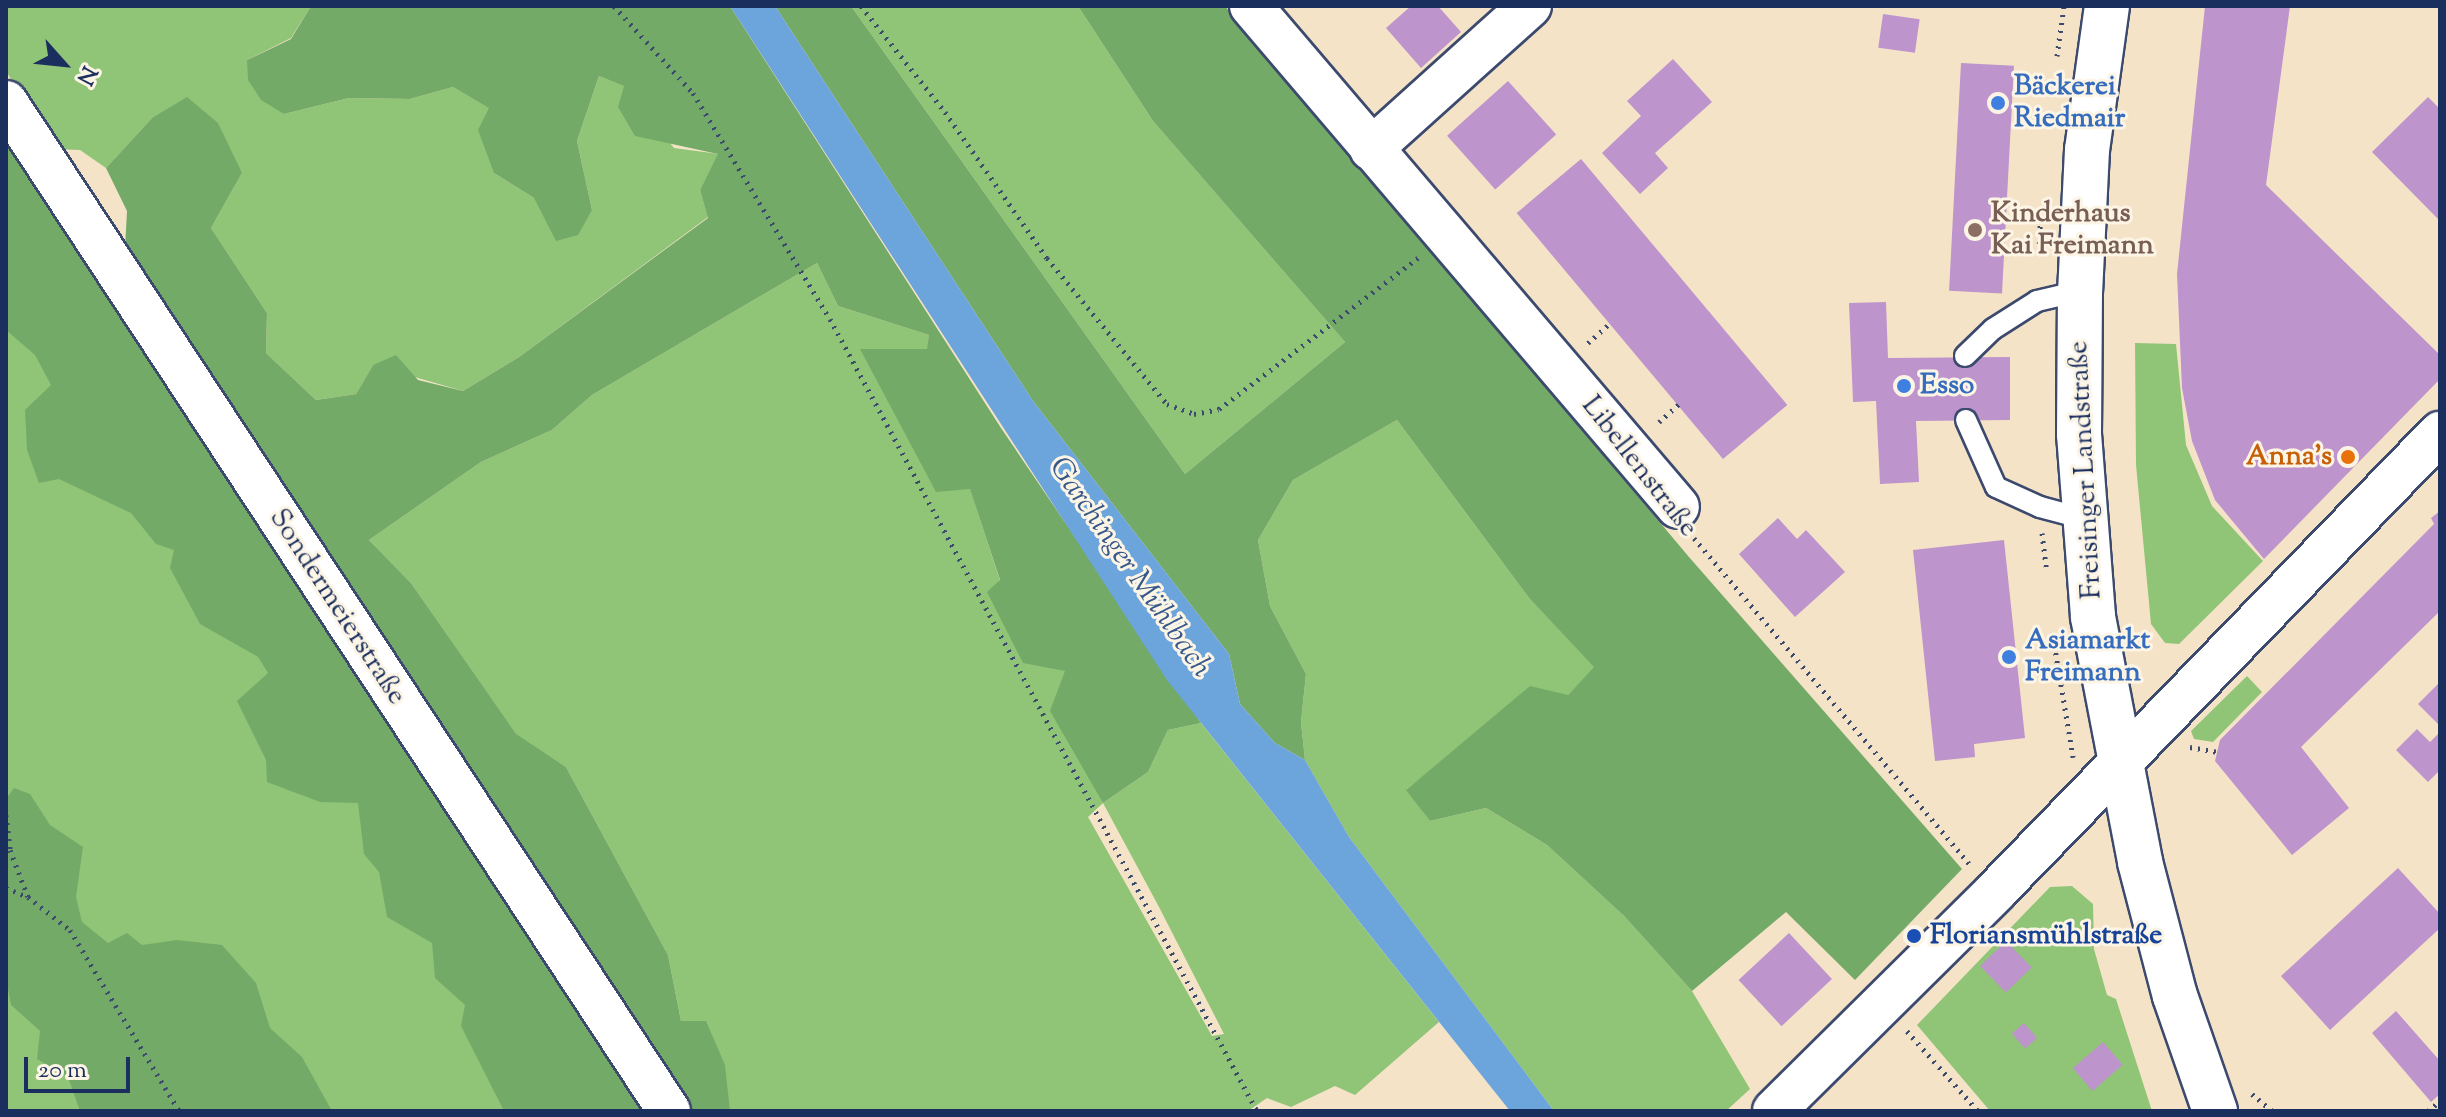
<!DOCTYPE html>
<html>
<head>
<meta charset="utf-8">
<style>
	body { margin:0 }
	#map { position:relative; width:2446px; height:1117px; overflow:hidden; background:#f5e3c8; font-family:"Sorts Mill Goudy",serif }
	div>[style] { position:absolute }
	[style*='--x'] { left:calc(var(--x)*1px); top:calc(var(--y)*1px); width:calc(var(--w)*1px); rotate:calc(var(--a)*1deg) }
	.green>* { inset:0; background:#90c577 }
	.forest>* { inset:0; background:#74aa68 }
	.water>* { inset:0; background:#6ca5dc }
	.building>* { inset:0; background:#bd94cb; transform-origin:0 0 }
	.path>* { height:5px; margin-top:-2.5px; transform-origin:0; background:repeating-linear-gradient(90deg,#3c4a6e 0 2px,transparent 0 8px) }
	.roads { filter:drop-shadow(2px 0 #3c4a6e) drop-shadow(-2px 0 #3c4a6e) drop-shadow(0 2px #3c4a6e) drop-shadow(0 -2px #3c4a6e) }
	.service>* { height:20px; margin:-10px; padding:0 10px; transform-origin:10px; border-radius:10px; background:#fff }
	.minor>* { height:42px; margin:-21px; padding:0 21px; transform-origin:21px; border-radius:21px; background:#fff }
	.secondary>* { height:44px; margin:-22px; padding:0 22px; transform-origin:22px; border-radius:22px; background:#fff }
	.dots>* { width:22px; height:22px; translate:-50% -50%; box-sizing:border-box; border:4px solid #fcf5e5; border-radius:50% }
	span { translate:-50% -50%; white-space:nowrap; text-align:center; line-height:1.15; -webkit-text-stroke:6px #fcf5e5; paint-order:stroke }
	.shop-label { font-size:28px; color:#366cbe; font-weight:700 }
	.left { translate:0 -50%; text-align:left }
	.education-label { font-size:28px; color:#785e54; font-weight:700 }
	.food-label { font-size:28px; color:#c56008; font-weight:700 }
	.right { translate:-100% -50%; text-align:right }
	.street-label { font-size:28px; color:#1b2f5e }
	.transit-label { font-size:28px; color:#164399; font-weight:700 }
	.water-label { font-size:30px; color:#37588a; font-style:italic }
	.frame { position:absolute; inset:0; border:8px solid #1b2f5e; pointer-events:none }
	.north { position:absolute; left:24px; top:24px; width:80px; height:80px; -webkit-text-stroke:6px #fcf5e5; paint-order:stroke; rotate:117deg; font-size:22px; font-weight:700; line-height:32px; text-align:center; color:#1b2f5e }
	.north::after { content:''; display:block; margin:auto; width:28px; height:36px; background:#1b2f5e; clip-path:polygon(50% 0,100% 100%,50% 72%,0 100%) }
	.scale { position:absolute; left:24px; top:1057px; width:106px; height:36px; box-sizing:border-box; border:4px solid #1b2f5e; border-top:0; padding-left:10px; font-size:24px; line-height:28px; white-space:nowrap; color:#1b2f5e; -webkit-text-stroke:6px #fcf5e5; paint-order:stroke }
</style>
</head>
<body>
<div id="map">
	<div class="green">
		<div style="clip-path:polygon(6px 6px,311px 6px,291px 38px,247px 60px,284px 114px,349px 98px,410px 99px,453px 87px,490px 108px,494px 173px,534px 198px,592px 210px,577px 141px,599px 76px,625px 86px,674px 148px,719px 154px,700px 190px,708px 217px,519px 357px,463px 391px,373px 365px,356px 394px,316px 400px,266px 353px,267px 313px,211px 228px,242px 173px,152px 118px,106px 168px,80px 150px,54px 149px,6px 71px)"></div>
		<div style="clip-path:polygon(851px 6px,1078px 6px,1153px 121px,1345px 342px,1185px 474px)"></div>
		<div style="clip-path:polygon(6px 134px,647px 1111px,6px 1111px)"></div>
		<div style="clip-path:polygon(evenodd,817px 263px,838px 306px,929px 335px,928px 349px,861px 349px,970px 488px,1000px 581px,1065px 671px,1103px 803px,1148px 772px,1168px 730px,1201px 723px,1439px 1022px,1355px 1095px,1335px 1086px,1291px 1107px,1267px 1098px,1248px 1111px,730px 1111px,681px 1021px,668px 955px,566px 767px,516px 735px,411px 583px,369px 540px,481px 462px,552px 430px,592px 395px,817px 263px,1103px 803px,1159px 907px,1224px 1034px,1212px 1036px,1088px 817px,1103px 803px)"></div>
		<div style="clip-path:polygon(2135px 343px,2176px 344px,2186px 445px,2212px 506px,2263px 561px,2179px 644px,2165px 643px,2151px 624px,2136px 465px)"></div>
		<div style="clip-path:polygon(1397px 420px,1529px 598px,1595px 667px,1568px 695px,1471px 739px,1407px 789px,1430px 821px,1486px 808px,1547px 845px,1624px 916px,1692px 991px,1750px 1089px,1726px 1111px,1554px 1111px,1349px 837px,1305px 760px,1301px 722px,1306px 674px,1270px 606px,1258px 540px,1293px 480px)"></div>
		<div style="clip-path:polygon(2247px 676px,2262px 692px,2213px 742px,2194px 739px,2191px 731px)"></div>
		<div style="clip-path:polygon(2072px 886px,2093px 904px,2094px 949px,2107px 995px,2116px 999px,2152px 1111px,1990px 1111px,1917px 1025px,2050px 887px)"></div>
	</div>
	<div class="forest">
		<div style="clip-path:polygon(311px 6px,730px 6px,1001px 428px,1201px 723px,1168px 730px,1148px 772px,1103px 803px,1050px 711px,1065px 671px,1023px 663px,987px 592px,1000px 580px,970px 489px,936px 492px,860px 349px,927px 349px,929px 335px,838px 306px,817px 263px,592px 395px,552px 430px,481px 462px,369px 540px,411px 583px,516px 734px,566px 767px,668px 955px,681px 1021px,706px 1021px,725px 1065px,730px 1111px,689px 1111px,125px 248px,127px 211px,106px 168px,152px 118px,187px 97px,218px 123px,242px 173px,211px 228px,267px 313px,266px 353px,316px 400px,356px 394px,373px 365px,396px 355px,418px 380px,463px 391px,519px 357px,708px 218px,700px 190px,718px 154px,635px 136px,618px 107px,624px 86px,599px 76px,577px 141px,592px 210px,578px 235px,556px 241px,534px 198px,494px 173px,478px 130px,489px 108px,453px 87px,410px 99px,349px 98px,284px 114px,261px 100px,248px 80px,247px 60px,291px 39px)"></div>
		<div style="clip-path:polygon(775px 6px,851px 6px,1185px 474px,1345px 342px,1153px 121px,1078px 6px,1225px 6px,1689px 557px,1962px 869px,1855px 980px,1786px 912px,1692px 991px,1624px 916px,1547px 845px,1486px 808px,1430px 821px,1406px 790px,1530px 686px,1568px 695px,1594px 667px,1529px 598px,1397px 420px,1293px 480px,1258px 540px,1270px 606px,1306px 674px,1301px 722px,1305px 760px,1275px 743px,1240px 704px,1229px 654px,1033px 401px)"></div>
		<div style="clip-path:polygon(6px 134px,647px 1111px,504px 1111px,461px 1026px,465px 1005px,435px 978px,432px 943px,387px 917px,379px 872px,364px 854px,358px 803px,320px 802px,267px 782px,266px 760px,237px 701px,268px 673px,258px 657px,200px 624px,170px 568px,174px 550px,156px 544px,131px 513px,59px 479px,39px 483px,27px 450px,25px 410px,51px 385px,35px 355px,6px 330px)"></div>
		<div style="clip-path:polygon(14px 788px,30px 794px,50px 825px,83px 847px,76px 897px,82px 922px,108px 943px,127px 933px,142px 945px,177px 940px,222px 945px,256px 983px,270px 1028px,302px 1057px,332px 1111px,80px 1111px,68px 1077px,37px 1059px,40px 1031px,11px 1005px,6px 979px,6px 799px)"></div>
	</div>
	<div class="water">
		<div style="clip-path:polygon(730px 6px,775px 6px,1033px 401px,1229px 654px,1240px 704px,1275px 743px,1305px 760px,1349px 837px,1554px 1111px,1510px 1111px,1167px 680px)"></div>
	</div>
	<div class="building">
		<div style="clip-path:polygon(1411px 6px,1438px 6px,1461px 32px,1421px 68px,1386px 28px)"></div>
		<div style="clip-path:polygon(2205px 6px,2290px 6px,2266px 185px,2440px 355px,2440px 379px,2264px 559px,2215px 500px,2192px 441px,2182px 388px,2177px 274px)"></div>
		<div style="left:1883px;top:14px;width:37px;height:34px;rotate:8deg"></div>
		<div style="clip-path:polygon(1673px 59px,1712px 102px,1655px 153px,1668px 168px,1640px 194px,1602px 153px,1641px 116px,1627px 101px)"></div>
		<div style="left:1961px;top:63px;width:53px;height:228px;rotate:3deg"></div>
		<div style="left:1508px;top:81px;width:72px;height:82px;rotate:48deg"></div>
		<div style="clip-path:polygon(2428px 97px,2440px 109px,2440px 221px,2372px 152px)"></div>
		<div style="left:1581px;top:159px;width:321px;height:84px;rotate:50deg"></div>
		<div style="clip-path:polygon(1886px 302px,1888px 358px,2010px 357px,2010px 420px,1916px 421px,1919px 482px,1880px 484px,1876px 401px,1853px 402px,1849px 303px)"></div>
		<div style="clip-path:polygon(2440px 511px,2440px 611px,2301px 747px,2349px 808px,2292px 855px,2215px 761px,2220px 740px,2434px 524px,2431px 518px)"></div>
		<div style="clip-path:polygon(1778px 518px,1797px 539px,1806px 530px,1845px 572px,1795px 617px,1739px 554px)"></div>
		<div style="clip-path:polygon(2004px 540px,2025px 738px,1974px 744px,1975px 757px,1935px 761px,1913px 550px)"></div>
		<div style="clip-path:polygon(2440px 682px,2440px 726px,2418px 704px)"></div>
		<div style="clip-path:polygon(2417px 729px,2430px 742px,2440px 732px,2440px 770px,2428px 782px,2396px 750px)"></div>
		<div style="clip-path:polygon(2398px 868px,2440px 914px,2440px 928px,2330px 1030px,2281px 976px)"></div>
		<div style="left:1789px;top:933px;width:63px;height:69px;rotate:47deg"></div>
		<div style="left:2006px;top:941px;width:37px;height:36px;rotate:46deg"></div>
		<div style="clip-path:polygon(2396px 1011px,2440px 1061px,2440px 1094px,2431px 1102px,2372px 1033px)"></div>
		<div style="left:2024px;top:1023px;width:20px;height:16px;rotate:49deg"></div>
		<div style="left:2103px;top:1042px;width:30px;height:40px;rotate:49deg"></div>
	</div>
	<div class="path">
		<div style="--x:614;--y:6;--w:118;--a:47.8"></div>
		<div style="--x:693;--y:93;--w:264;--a:58.8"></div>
		<div style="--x:830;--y:319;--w:900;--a:61.67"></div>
		<div style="--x:861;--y:6;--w:135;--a:51.6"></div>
		<div style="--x:945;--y:112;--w:178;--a:55.1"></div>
		<div style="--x:1047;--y:258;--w:189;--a:50.6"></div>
		<div style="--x:1167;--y:404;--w:29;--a:20"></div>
		<div style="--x:1194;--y:414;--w:25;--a:-11"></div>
		<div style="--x:1219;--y:409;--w:250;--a:-37.2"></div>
		<div style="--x:2057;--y:56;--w:50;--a:-82"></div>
		<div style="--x:2039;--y:252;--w:46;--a:-87.5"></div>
		<div style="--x:1588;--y:343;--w:31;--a:-42"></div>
		<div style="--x:1659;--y:422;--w:28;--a:-42"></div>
		<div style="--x:2042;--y:533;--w:34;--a:83"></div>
		<div style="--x:1694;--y:538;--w:426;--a:49.8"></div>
		<div style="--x:2053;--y:637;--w:122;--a:80.5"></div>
		<div style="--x:2190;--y:747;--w:27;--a:10"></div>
		<div style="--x:6;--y:815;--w:35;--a:83"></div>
		<div style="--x:10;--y:850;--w:50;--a:69"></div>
		<div style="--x:6;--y:888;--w:24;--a:22"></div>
		<div style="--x:28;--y:897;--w:53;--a:38.2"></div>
		<div style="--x:70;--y:930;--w:211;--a:58.9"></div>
		<div style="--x:1907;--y:1031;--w:107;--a:48.4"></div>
		<div style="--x:2252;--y:1094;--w:26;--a:40"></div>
		<div style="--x:2428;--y:1111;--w:16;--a:-40"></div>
	</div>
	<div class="roads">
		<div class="service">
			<div style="--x:1965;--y:356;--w:39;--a:-44"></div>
			<div style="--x:1993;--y:329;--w:52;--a:-32.5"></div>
			<div style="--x:2037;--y:301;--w:44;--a:-13.1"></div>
			<div style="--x:1966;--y:420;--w:73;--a:65.9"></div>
			<div style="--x:1996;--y:487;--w:48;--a:24.4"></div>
			<div style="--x:2040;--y:507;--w:47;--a:14.9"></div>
		</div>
		<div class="minor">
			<div style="--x:1251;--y:6;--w:658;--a:49.56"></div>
			<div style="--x:6;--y:102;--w:1207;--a:56.69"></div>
			<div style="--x:1371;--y:149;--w:214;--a:-42"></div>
			<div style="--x:1774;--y:1111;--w:310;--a:-44.7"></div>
			<div style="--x:1994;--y:893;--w:641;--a:-45.89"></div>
		</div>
		<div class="secondary">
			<div style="--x:2107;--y:6;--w:145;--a:97.9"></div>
			<div style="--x:2087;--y:150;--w:141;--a:92.8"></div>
			<div style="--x:2080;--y:291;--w:143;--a:90.4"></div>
			<div style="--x:2079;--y:434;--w:184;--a:85.6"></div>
			<div style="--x:2093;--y:617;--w:249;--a:79.1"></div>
			<div style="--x:2140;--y:862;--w:138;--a:75.4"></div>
			<div style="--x:2175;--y:996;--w:122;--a:70.8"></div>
		</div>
	</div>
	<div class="dots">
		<div style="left:1998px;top:103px;background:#3f7fe0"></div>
		<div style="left:1975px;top:230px;background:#8d6e63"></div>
		<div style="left:1904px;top:386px;background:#3f7fe0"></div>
		<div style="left:2348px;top:457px;background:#e8710a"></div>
		<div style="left:2009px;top:657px;background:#3f7fe0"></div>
		<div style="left:1914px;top:936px;background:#1a4fb4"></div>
	</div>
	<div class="shop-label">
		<span class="left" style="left:2014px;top:103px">Bäckerei<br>Riedmair</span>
		<span class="left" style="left:1920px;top:386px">Esso</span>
		<span class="left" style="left:2025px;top:657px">Asiamarkt<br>Freimann</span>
	</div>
	<div class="education-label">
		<span class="left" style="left:1991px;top:230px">Kinderhaus<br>Kai Freimann</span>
	</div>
	<div class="food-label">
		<span class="right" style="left:2332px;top:457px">Anna's</span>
	</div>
	<div class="street-label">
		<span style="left:1639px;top:467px;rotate:52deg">Libellenstraße</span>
		<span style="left:2086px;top:470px;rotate:-93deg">Freisinger Landstraße</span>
		<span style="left:337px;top:607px;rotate:57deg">Sondermeierstraße</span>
	</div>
	<div class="transit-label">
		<span class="left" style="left:1930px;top:936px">Floriansmühlstraße</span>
	</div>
	<div class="water-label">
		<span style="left:1129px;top:568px;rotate:55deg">Garchinger Mühlbach</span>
	</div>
	<div class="frame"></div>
	<div class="north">N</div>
	<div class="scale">20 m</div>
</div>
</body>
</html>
